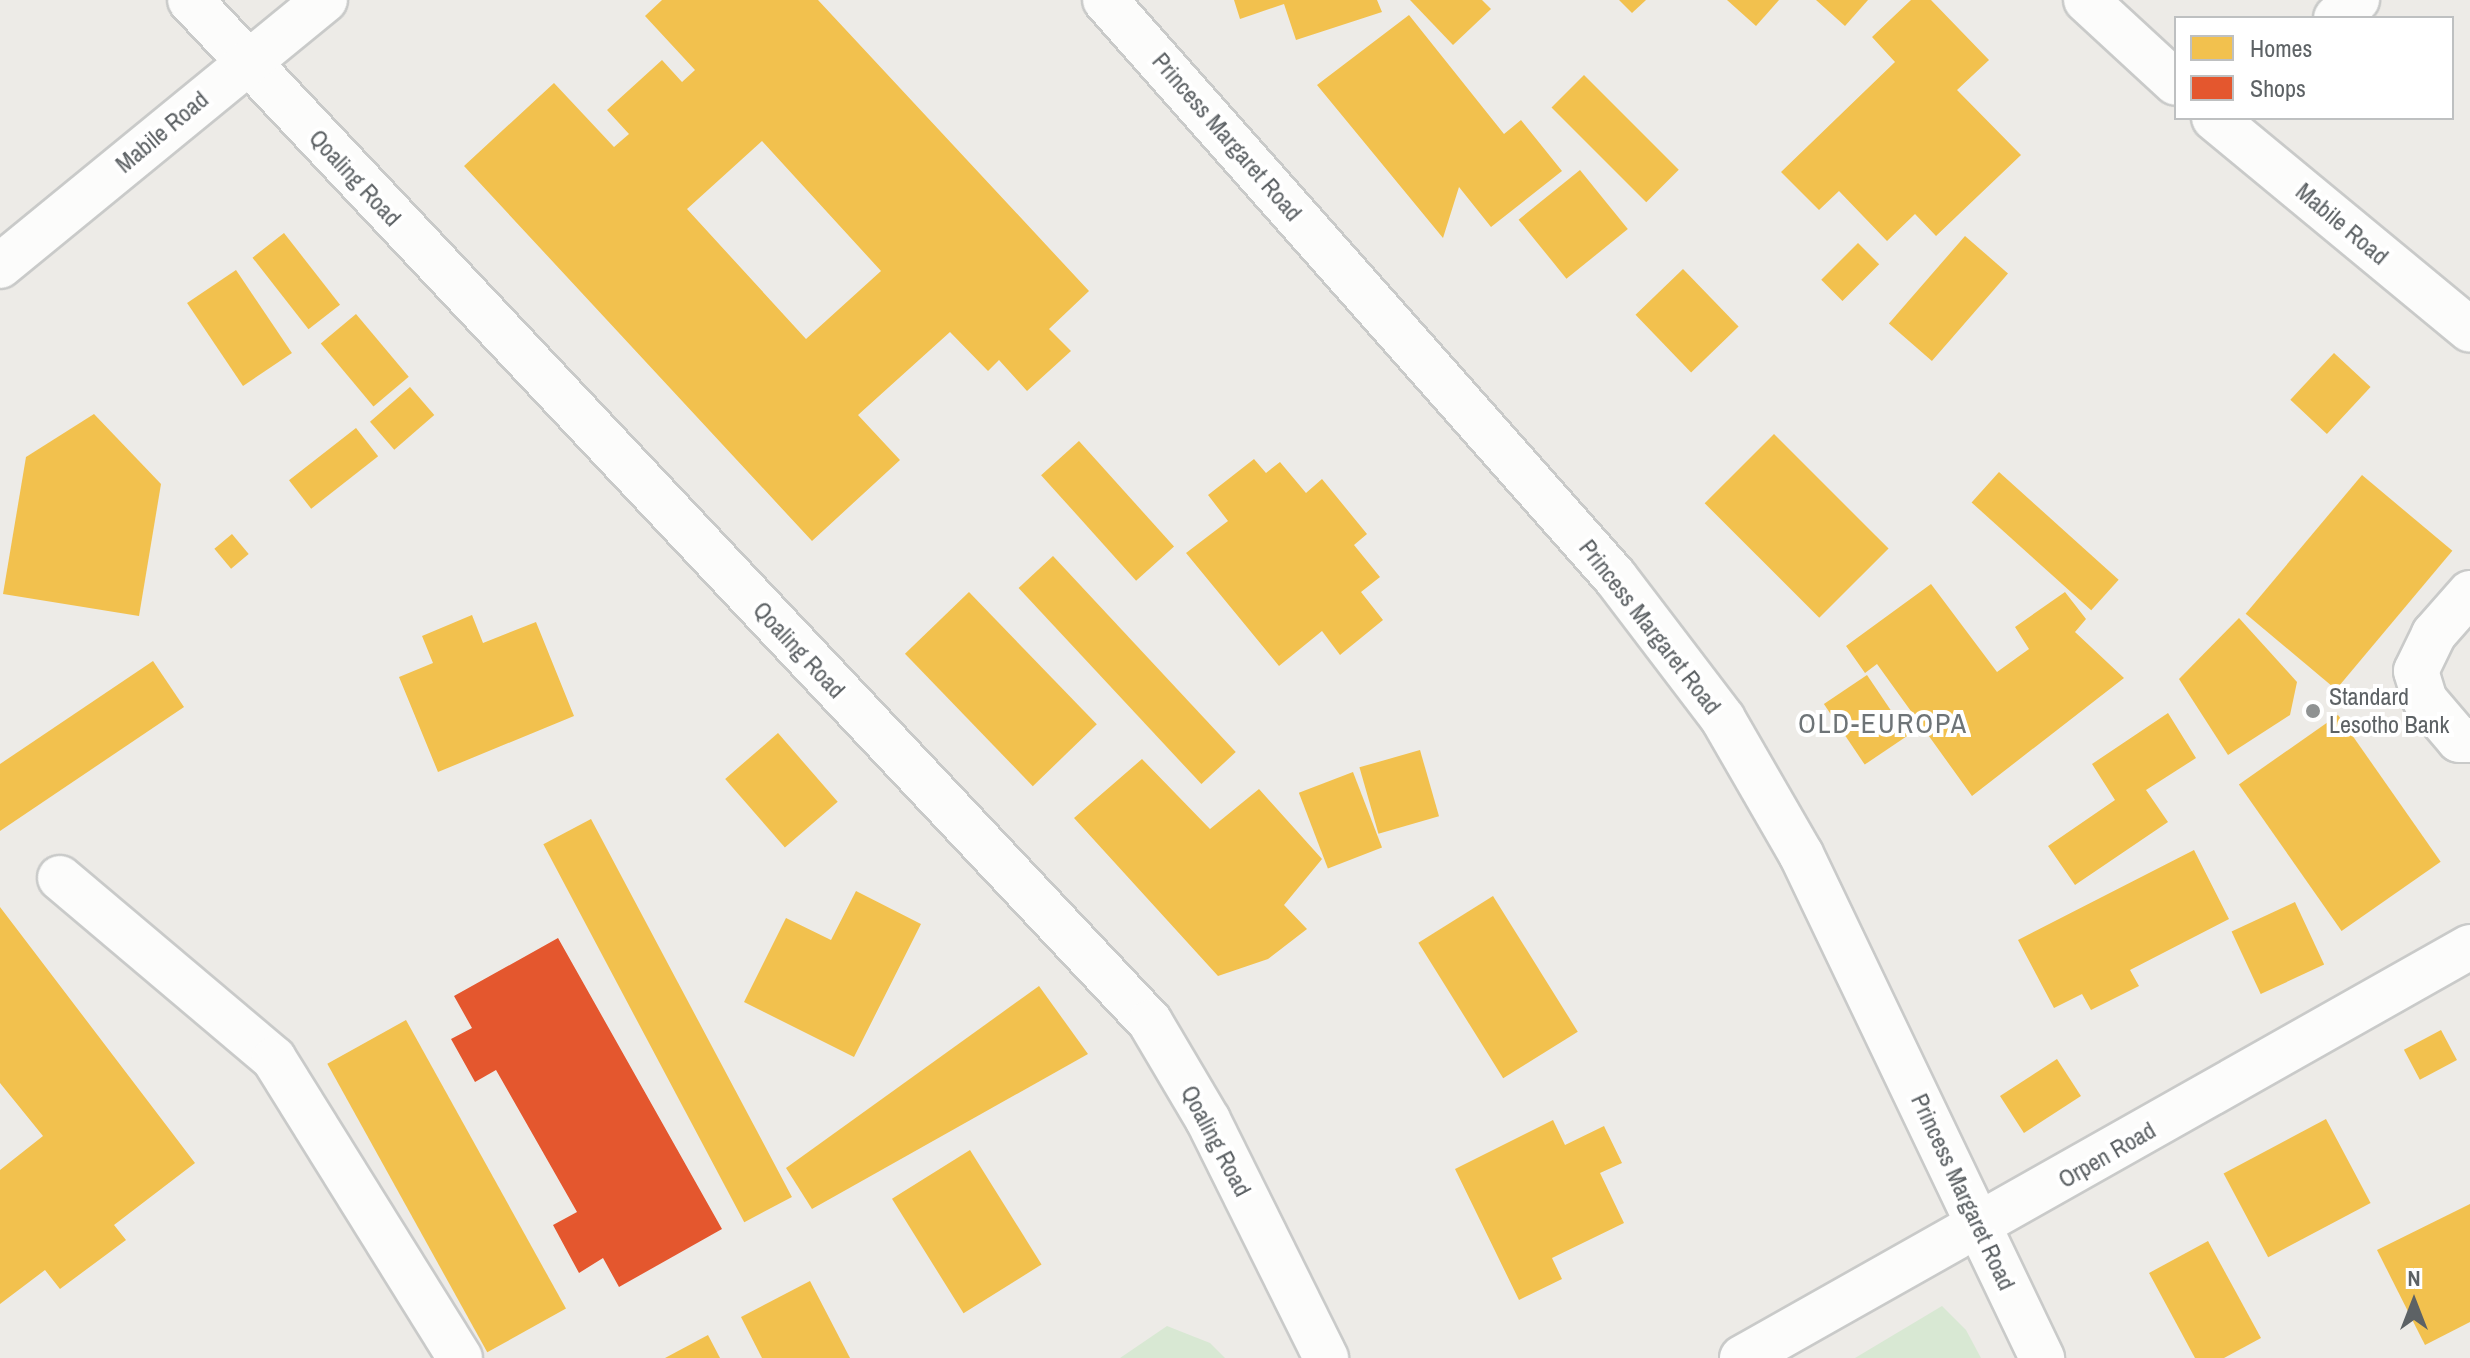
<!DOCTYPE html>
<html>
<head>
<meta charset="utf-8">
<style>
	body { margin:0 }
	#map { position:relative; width:2470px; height:1358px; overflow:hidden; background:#edebe7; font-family:"Archivo Narrow",sans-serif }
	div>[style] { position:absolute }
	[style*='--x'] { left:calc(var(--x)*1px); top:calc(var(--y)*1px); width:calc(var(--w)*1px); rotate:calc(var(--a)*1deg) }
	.green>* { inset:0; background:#d8e8d3 }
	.homes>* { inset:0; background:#f2c14e; transform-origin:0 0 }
	.shops>* { inset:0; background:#e4572e }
	.roads { filter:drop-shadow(2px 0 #c9cac9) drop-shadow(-2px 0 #c9cac9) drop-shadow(0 2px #c9cac9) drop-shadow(0 -2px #c9cac9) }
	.minor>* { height:44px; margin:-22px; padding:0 22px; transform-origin:22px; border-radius:22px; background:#fcfcfb }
	.dots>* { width:22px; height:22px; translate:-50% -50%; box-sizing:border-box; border:4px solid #fff; border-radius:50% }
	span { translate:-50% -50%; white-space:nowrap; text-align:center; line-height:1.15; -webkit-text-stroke:8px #fff; paint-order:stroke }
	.street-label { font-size:24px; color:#5d6265 }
	.poi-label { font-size:24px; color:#5d6265 }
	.left { translate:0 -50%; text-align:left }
	.quarter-label { font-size:28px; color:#6e7477; letter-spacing:2px }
	.legend { position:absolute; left:2174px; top:16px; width:280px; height:104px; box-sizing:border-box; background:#fff; border:2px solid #bec0c1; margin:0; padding:10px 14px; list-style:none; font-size:24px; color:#5d6265 }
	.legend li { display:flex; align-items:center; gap:16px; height:40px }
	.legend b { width:40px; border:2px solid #bec0c1 }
	.north { position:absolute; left:2374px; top:1262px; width:80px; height:80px; -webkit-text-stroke:6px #fff; paint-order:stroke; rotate:0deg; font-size:22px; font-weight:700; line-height:32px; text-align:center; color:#5d6265 }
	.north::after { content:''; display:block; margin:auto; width:28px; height:36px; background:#5d6265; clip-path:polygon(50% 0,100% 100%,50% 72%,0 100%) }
</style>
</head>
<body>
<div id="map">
	<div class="green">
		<div style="clip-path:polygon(1942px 1306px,1966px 1330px,1981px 1358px,1855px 1358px)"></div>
		<div style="clip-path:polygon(1167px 1326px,1210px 1343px,1225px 1358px,1120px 1358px)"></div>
	</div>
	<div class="homes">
		<div style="clip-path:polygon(evenodd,662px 0,818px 0,1089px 291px,1049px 329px,1071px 351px,1027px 391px,999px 360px,988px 371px,950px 332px,858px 415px,900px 460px,812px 541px,464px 166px,554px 83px,614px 147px,629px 134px,607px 110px,662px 60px,682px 82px,695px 70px,645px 16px,662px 0,762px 141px,881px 271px,806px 339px,687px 209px,762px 141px)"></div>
		<div style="clip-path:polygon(1234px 0,1377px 0,1382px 12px,1296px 40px,1284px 4px,1240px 19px)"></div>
		<div style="clip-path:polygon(1410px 0,1482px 0,1491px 9px,1453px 45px)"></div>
		<div style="clip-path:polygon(1619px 0,1646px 0,1632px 13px)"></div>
		<div style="clip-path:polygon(1727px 0,1779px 0,1756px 26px)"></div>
		<div style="clip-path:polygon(1816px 0,1868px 0,1845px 26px)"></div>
		<div style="clip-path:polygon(1911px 0,1931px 0,1989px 60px,1957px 90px,2021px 155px,1936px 236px,1915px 214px,1887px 241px,1839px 191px,1819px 210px,1781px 172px,1895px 62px,1872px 37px)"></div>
		<div style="clip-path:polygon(1409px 15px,1504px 134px,1521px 120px,1562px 171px,1491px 227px,1459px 187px,1443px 238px,1317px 85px)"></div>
		<div style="left:1584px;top:75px;width:134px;height:46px;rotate:45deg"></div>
		<div style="left:1580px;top:170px;width:76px;height:79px;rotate:51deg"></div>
		<div style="left:284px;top:233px;width:91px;height:40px;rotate:52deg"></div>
		<div style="left:1965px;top:236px;width:57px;height:116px;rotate:41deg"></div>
		<div style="left:1858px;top:243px;width:30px;height:52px;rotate:45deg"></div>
		<div style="left:1683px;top:269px;width:80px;height:66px;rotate:46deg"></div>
		<div style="left:236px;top:270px;width:100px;height:59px;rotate:56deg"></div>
		<div style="left:356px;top:314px;width:82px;height:46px;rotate:50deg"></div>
		<div style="left:2334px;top:353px;width:50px;height:64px;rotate:43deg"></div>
		<div style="left:410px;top:387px;width:37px;height:53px;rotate:49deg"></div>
		<div style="clip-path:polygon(94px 414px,161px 484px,139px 616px,3px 594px,26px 457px)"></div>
		<div style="left:356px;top:428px;width:36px;height:85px;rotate:52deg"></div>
		<div style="left:1774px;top:434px;width:162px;height:98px;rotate:45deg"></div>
		<div style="left:1079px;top:441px;width:142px;height:51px;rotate:48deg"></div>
		<div style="clip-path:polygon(1254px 459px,1266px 473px,1280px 462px,1306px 493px,1322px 479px,1367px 534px,1354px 545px,1380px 577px,1361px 592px,1383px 620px,1340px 655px,1322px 631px,1279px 666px,1186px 553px,1228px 521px,1208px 495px)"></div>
		<div style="left:1999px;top:472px;width:161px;height:41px;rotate:42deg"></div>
		<div style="left:2362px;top:475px;width:118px;height:181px;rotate:40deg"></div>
		<div style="left:232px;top:534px;width:26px;height:23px;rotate:50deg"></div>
		<div style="left:1053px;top:556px;width:268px;height:47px;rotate:47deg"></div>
		<div style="clip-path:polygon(1931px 584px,1997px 672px,2029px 649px,2015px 627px,2065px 592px,2086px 619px,2075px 632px,2124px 678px,1972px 796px,1877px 664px,1865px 673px,1846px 646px)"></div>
		<div style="left:969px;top:592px;width:184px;height:89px;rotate:46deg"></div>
		<div style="clip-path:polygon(472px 615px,483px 643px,536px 622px,574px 716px,438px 772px,399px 677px,433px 663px,422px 636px)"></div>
		<div style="clip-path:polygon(2239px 618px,2297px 682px,2290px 715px,2228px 755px,2179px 679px)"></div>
		<div style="clip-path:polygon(153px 661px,184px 707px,0 831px,0 764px)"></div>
		<div style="left:1867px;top:675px;width:73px;height:52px;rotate:56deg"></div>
		<div style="clip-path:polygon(2168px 713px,2196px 758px,2146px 790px,2168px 822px,2075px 885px,2048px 846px,2115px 800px,2092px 764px)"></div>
		<div style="left:2338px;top:715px;width:179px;height:121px;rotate:55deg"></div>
		<div style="left:778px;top:733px;width:91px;height:70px;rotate:49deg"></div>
		<div style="left:1420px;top:750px;width:69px;height:63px;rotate:74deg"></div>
		<div style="clip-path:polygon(1142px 759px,1210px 829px,1259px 789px,1322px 859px,1284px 905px,1307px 929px,1268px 959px,1218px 976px,1074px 818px)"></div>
		<div style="left:1353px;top:772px;width:81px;height:58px;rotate:69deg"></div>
		<div style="left:591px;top:819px;width:428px;height:54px;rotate:62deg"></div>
		<div style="clip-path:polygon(2194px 850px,2229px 919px,2130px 970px,2139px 986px,2091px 1010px,2082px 994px,2054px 1008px,2018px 940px)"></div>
		<div style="clip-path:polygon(856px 891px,921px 924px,854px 1057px,744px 1002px,786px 918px,831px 940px)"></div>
		<div style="left:1493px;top:896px;width:160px;height:88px;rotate:58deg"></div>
		<div style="left:2295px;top:902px;width:69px;height:70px;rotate:65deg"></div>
		<div style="clip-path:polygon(0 907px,195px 1163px,114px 1225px,126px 1240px,60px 1289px,45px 1270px,0 1304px,0 1170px,43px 1136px,0 1083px)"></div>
		<div style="clip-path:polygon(1039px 986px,1088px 1054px,812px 1209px,786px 1168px)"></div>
		<div style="left:406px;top:1020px;width:330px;height:90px;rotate:61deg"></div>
		<div style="left:2441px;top:1030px;width:34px;height:42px;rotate:62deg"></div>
		<div style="left:2057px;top:1059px;width:44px;height:68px;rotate:57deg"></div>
		<div style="left:2326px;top:1119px;width:95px;height:116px;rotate:62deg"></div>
		<div style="clip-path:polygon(1553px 1120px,1565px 1145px,1604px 1126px,1622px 1163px,1600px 1173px,1624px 1223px,1552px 1258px,1562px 1279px,1519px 1300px,1455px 1169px)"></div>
		<div style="left:970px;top:1150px;width:135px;height:92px;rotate:58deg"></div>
		<div style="clip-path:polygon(2470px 1204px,2470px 1322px,2425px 1345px,2377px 1250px)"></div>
		<div style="clip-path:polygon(2208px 1241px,2261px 1338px,2224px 1358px,2195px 1358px,2149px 1273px)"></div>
		<div style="clip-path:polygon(810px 1281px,850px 1358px,762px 1358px,741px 1317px)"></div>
		<div style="clip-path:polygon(708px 1335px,720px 1358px,665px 1358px)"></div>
	</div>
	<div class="shops">
		<div style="clip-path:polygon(558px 938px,722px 1229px,619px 1287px,603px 1258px,579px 1273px,553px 1225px,577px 1212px,496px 1070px,475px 1082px,451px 1039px,472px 1028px,454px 996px)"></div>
	</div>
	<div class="roads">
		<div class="minor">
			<div style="--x:190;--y:0;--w:1402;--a:46.79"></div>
			<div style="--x:1150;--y:1022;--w:114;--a:59.4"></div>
			<div style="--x:1208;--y:1120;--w:266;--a:63.6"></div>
			<div style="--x:1105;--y:0;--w:770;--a:48.53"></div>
			<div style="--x:1615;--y:577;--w:178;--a:52.7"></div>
			<div style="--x:1723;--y:719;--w:156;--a:60"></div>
			<div style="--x:1801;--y:854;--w:559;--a:64.44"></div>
			<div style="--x:2086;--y:0;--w:122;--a:42.7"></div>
			<div style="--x:2336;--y:18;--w:28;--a:-41"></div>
			<div style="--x:2214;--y:118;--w:332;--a:39.6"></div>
			<div style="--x:0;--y:266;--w:420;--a:-39.3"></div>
			<div style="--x:2470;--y:593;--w:55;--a:131.3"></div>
			<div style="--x:2434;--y:634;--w:41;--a:115.9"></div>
			<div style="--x:2416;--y:671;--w:30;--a:73"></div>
			<div style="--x:2425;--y:700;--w:52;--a:49.6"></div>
			<div style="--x:2459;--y:740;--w:11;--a:0"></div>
			<div style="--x:60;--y:878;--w:280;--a:40.2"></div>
			<div style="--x:274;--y:1059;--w:352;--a:58.1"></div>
			<div style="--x:1742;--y:1358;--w:836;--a:-29.45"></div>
		</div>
	</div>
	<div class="dots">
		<div style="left:2313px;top:711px;background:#8f9292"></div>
	</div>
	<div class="street-label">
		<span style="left:162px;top:132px;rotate:-40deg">Mabile Road</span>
		<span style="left:1227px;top:137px;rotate:49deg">Princess Margaret Road</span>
		<span style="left:355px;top:178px;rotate:47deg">Qoaling Road</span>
		<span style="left:2342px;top:224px;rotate:40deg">Mabile Road</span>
		<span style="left:1650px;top:627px;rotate:52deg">Princess Margaret Road</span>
		<span style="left:799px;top:650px;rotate:47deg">Qoaling Road</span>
		<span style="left:1216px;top:1141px;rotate:62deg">Qoaling Road</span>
		<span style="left:2107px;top:1155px;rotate:-30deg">Orpen Road</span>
		<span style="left:1963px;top:1192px;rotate:65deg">Princess Margaret Road</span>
	</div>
	<div class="poi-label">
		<span class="left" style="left:2329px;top:711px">Standard<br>Lesotho Bank</span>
	</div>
	<div class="quarter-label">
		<span style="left:1883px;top:723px">OLD-EUROPA</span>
	</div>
	<ul class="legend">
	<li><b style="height:22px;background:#f2c14e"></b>Homes</li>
	<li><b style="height:22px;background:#e4572e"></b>Shops</li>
	</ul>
	<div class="north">N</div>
</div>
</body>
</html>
